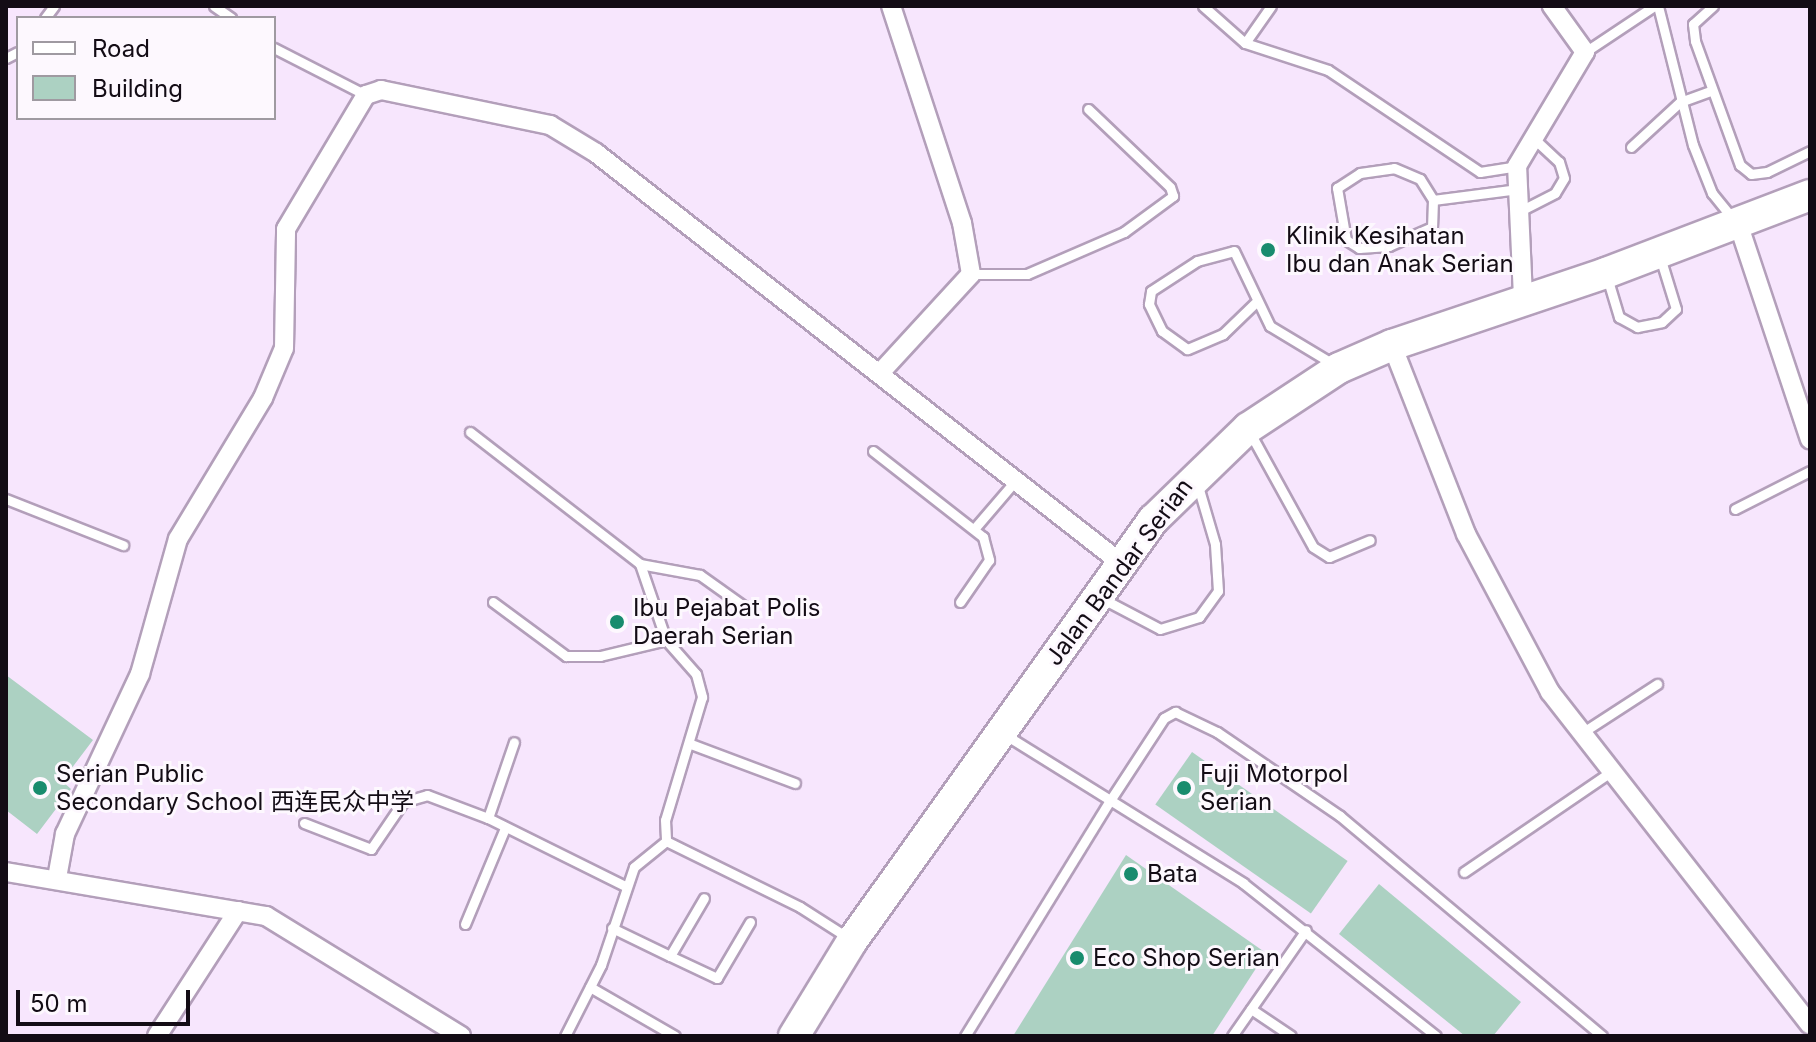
<!DOCTYPE html>
<html>
<head>
<meta charset="utf-8">
<style>
	body { margin:0 }
	#map { position:relative; width:1816px; height:1042px; overflow:hidden; background:#f7e6fd; font-family:Inter,"Noto Sans SC",sans-serif }
	div>[style] { position:absolute }
	[style*='--x'] { left:calc(var(--x)*1px); top:calc(var(--y)*1px); width:calc(var(--w)*1px); rotate:calc(var(--a)*1deg) }
	.building>* { inset:0; background:#acd1c2; transform-origin:0 0 }
	.roads { filter:drop-shadow(2px 0 #b39fba) drop-shadow(-2px 0 #b39fba) drop-shadow(0 2px #b39fba) drop-shadow(0 -2px #b39fba) }
	.service>* { height:9px; margin:-4.5px; padding:0 4.5px; transform-origin:4.5px; border-radius:4.5px; background:#fff }
	.minor>* { height:18px; margin:-9px; padding:0 9px; transform-origin:9px; border-radius:9px; background:#fff }
	.primary>* { height:30px; margin:-15px; padding:0 15px; transform-origin:15px; border-radius:15px; background:#fff }
	.dots>* { width:22px; height:22px; translate:-50% -50%; box-sizing:border-box; border:4px solid #fdf8fe; border-radius:50% }
	span { translate:-50% -50%; white-space:nowrap; text-align:center; line-height:1.15; -webkit-text-stroke:6px #fdf8fe; paint-order:stroke }
	.poi-label { font-size:24px; color:#130c15 }
	.left { translate:0 -50%; text-align:left }
	.street-label { font-size:24px; color:#130c15 }
	.frame { position:absolute; inset:0; border:8px solid #130c15; pointer-events:none }
	.legend { position:absolute; left:16px; top:16px; width:260px; height:104px; box-sizing:border-box; background:#fdf8fe; border:2px solid #9f9aa1; margin:0; padding:10px 14px; list-style:none; font-size:24px; color:#130c15 }
	.legend li { display:flex; align-items:center; gap:16px; height:40px }
	.legend b { width:40px; border:2px solid #9f9aa1 }
	.scale { position:absolute; left:16px; top:990px; width:174px; height:36px; box-sizing:border-box; border:4px solid #130c15; border-top:0; padding-left:10px; font-size:24px; line-height:28px; white-space:nowrap; color:#130c15; -webkit-text-stroke:6px #fdf8fe; paint-order:stroke }
</style>
</head>
<body>
<div id="map">
	<div class="building">
		<div style="clip-path:polygon(6px 675px,93px 740px,62px 781px,71px 789px,37px 834px,6px 810px)"></div>
		<div style="left:1192px;top:752px;width:190px;height:64px;rotate:35deg"></div>
		<div style="clip-path:polygon(1126px 855px,1266px 953px,1212px 1036px,1013px 1036px)"></div>
		<div style="clip-path:polygon(1379px 884px,1521px 1002px,1493px 1036px,1465px 1036px,1339px 934px)"></div>
	</div>
	<div class="roads">
		<div class="service">
			<div style="--x:214;--y:6;--w:21;--a:35"></div>
			<div style="--x:1203;--y:6;--w:56;--a:41.4"></div>
			<div style="--x:1245;--y:43;--w:87;--a:18"></div>
			<div style="--x:1328;--y:70;--w:183;--a:33.9"></div>
			<div style="--x:1480;--y:172;--w:37;--a:-9"></div>
			<div style="--x:1658;--y:6;--w:143;--a:75.9"></div>
			<div style="--x:1693;--y:145;--w:52;--a:68.4"></div>
			<div style="--x:1712;--y:193;--w:33;--a:51"></div>
			<div style="--x:1713;--y:6;--w:27;--a:138"></div>
			<div style="--x:1693;--y:24;--w:17;--a:83"></div>
			<div style="--x:1695;--y:41;--w:132;--a:70.1"></div>
			<div style="--x:1740;--y:165;--w:14;--a:39"></div>
			<div style="--x:1751;--y:174;--w:16;--a:-7"></div>
			<div style="--x:1767;--y:172;--w:48;--a:-26"></div>
			<div style="--x:45;--y:18;--w:15;--a:-53"></div>
			<div style="--x:1245;--y:43;--w:45;--a:-54.9"></div>
			<div style="--x:274;--y:48;--w:103;--a:27.1"></div>
			<div style="--x:1585;--y:52;--w:83;--a:-33.7"></div>
			<div style="--x:6;--y:58;--w:13;--a:-27"></div>
			<div style="--x:1631;--y:147;--w:67;--a:-42.6"></div>
			<div style="--x:1680;--y:102;--w:33;--a:-20"></div>
			<div style="--x:1394;--y:168;--w:28;--a:23"></div>
			<div style="--x:1420;--y:179;--w:25;--a:58"></div>
			<div style="--x:1433;--y:200;--w:27;--a:92"></div>
			<div style="--x:1432;--y:227;--w:47;--a:156.2"></div>
			<div style="--x:1389;--y:246;--w:30;--a:176"></div>
			<div style="--x:1359;--y:248;--w:15;--a:-148"></div>
			<div style="--x:1346;--y:240;--w:53;--a:-99.8"></div>
			<div style="--x:1337;--y:188;--w:27;--a:-33"></div>
			<div style="--x:1360;--y:173;--w:34;--a:-8"></div>
			<div style="--x:1433;--y:200;--w:86;--a:-7.4"></div>
			<div style="--x:1520;--y:211;--w:39;--a:-27"></div>
			<div style="--x:1555;--y:193;--w:17;--a:-59"></div>
			<div style="--x:1564;--y:178;--w:17;--a:-107"></div>
			<div style="--x:1559;--y:162;--w:35;--a:-137"></div>
			<div style="--x:971;--y:274;--w:56;--a:0"></div>
			<div style="--x:1027;--y:274;--w:106;--a:-23.4"></div>
			<div style="--x:1124;--y:232;--w:61;--a:-36.3"></div>
			<div style="--x:1173;--y:196;--w:9;--a:-108"></div>
			<div style="--x:1170;--y:187;--w:113;--a:-136.4"></div>
			<div style="--x:1607;--y:277;--w:42;--a:73.3"></div>
			<div style="--x:1619;--y:317;--w:21;--a:29"></div>
			<div style="--x:1637;--y:327;--w:25;--a:-11"></div>
			<div style="--x:1662;--y:322;--w:19;--a:-43"></div>
			<div style="--x:1676;--y:309;--w:54;--a:-107.1"></div>
			<div style="--x:1255;--y:303;--w:45;--a:135.9"></div>
			<div style="--x:1223;--y:334;--w:39;--a:157"></div>
			<div style="--x:1187;--y:349;--w:31;--a:-144"></div>
			<div style="--x:1162;--y:331;--w:30;--a:-116"></div>
			<div style="--x:1149;--y:304;--w:13;--a:-81"></div>
			<div style="--x:1151;--y:291;--w:55;--a:-33.1"></div>
			<div style="--x:1197;--y:261;--w:38;--a:-15"></div>
			<div style="--x:1234;--y:251;--w:83;--a:64.4"></div>
			<div style="--x:1270;--y:326;--w:74;--a:31.1"></div>
			<div style="--x:1249;--y:431;--w:132;--a:61.1"></div>
			<div style="--x:1313;--y:547;--w:19;--a:32"></div>
			<div style="--x:1329;--y:557;--w:44;--a:-22.5"></div>
			<div style="--x:470;--y:432;--w:215;--a:37.8"></div>
			<div style="--x:640;--y:564;--w:80;--a:71.1"></div>
			<div style="--x:666;--y:640;--w:45;--a:48.6"></div>
			<div style="--x:696;--y:674;--w:24;--a:75"></div>
			<div style="--x:702;--y:697;--w:128;--a:106.7"></div>
			<div style="--x:665;--y:820;--w:21;--a:87"></div>
			<div style="--x:666;--y:841;--w:149;--a:26.2"></div>
			<div style="--x:800;--y:907;--w:59;--a:32.6"></div>
			<div style="--x:873;--y:451;--w:140;--a:38"></div>
			<div style="--x:983;--y:537;--w:24;--a:75"></div>
			<div style="--x:989;--y:560;--w:51;--a:124.6"></div>
			<div style="--x:6;--y:499;--w:126;--a:21.5"></div>
			<div style="--x:1735;--y:509;--w:84;--a:-26.9"></div>
			<div style="--x:974;--y:529;--w:65;--a:-49.4"></div>
			<div style="--x:640;--y:564;--w:61;--a:10.4"></div>
			<div style="--x:700;--y:575;--w:60;--a:35.5"></div>
			<div style="--x:1103;--y:599;--w:64;--a:27.8"></div>
			<div style="--x:1160;--y:629;--w:41;--a:-17.1"></div>
			<div style="--x:1199;--y:617;--w:32;--a:-54"></div>
			<div style="--x:1218;--y:591;--w:47;--a:-93.7"></div>
			<div style="--x:1215;--y:544;--w:60;--a:-106.3"></div>
			<div style="--x:493;--y:602;--w:91;--a:36.5"></div>
			<div style="--x:566;--y:656;--w:34;--a:0"></div>
			<div style="--x:600;--y:656;--w:68;--a:-13.6"></div>
			<div style="--x:1004;--y:734;--w:282;--a:31.9"></div>
			<div style="--x:1243;--y:883;--w:246;--a:38.4"></div>
			<div style="--x:1580;--y:734;--w:92;--a:-33"></div>
			<div style="--x:691;--y:744;--w:111;--a:20.6"></div>
			<div style="--x:488;--y:818;--w:80;--a:-71.1"></div>
			<div style="--x:304;--y:823;--w:72;--a:21.2"></div>
			<div style="--x:371;--y:849;--w:57;--a:-55.8"></div>
			<div style="--x:403;--y:802;--w:25;--a:-16"></div>
			<div style="--x:427;--y:795;--w:65;--a:20.7"></div>
			<div style="--x:488;--y:818;--w:153;--a:26.4"></div>
			<div style="--x:1464;--y:872;--w:176;--a:-34.3"></div>
			<div style="--x:465;--y:924;--w:104;--a:-67.4"></div>
			<div style="--x:612;--y:928;--w:64;--a:25.8"></div>
			<div style="--x:670;--y:956;--w:67;--a:-59.6"></div>
			<div style="--x:670;--y:956;--w:52;--a:25.1"></div>
			<div style="--x:717;--y:978;--w:65;--a:-59.5"></div>
			<div style="--x:590;--y:987;--w:98;--a:30"></div>
			<div style="--x:1251;--y:1009;--w:48;--a:34"></div>
			<div style="--x:565;--y:1036;--w:80;--a:-63.1"></div>
			<div style="--x:601;--y:965;--w:103;--a:-71.4"></div>
			<div style="--x:634;--y:867;--w:41;--a:-39.1"></div>
			<div style="--x:965;--y:1036;--w:278;--a:-58.4"></div>
			<div style="--x:1111;--y:799;--w:97;--a:-56.8"></div>
			<div style="--x:1164;--y:718;--w:13;--a:-29"></div>
			<div style="--x:1175;--y:712;--w:47;--a:25.5"></div>
			<div style="--x:1217;--y:732;--w:149;--a:34.3"></div>
			<div style="--x:1340;--y:816;--w:342;--a:40"></div>
			<div style="--x:1232;--y:1036;--w:129;--a:-55.1"></div>
		</div>
		<div class="minor">
			<div style="--x:1738;--y:223;--w:228;--a:71.6"></div>
			<div style="--x:1523;--y:297;--w:131;--a:-92.6"></div>
			<div style="--x:1517;--y:166;--w:133;--a:-59.2"></div>
			<div style="--x:1585;--y:52;--w:57;--a:-125.7"></div>
			<div style="--x:1392;--y:345;--w:203;--a:68.6"></div>
			<div style="--x:1466;--y:534;--w:179;--a:62"></div>
			<div style="--x:1550;--y:692;--w:422;--a:52"></div>
			<div style="--x:880;--y:373;--w:134;--a:-47.4"></div>
			<div style="--x:971;--y:274;--w:52;--a:-100"></div>
			<div style="--x:962;--y:223;--w:228;--a:-108.1"></div>
			<div style="--x:6;--y:872;--w:264;--a:9.6"></div>
			<div style="--x:266;--y:916;--w:229;--a:31.6"></div>
			<div style="--x:57;--y:878;--w:45;--a:-79.7"></div>
			<div style="--x:65;--y:834;--w:177;--a:-64.9"></div>
			<div style="--x:140;--y:674;--w:140;--a:-74.3"></div>
			<div style="--x:178;--y:539;--w:165;--a:-58.9"></div>
			<div style="--x:263;--y:398;--w:54;--a:-67.2"></div>
			<div style="--x:284;--y:348;--w:119;--a:-89"></div>
			<div style="--x:286;--y:229;--w:156;--a:-59.2"></div>
			<div style="--x:366;--y:95;--w:16;--a:-18"></div>
			<div style="--x:381;--y:90;--w:173;--a:11.7"></div>
			<div style="--x:550;--y:125;--w:54;--a:31.3"></div>
			<div style="--x:596;--y:153;--w:666;--a:37.99"></div>
			<div style="--x:157;--y:1036;--w:149;--a:-57.1"></div>
		</div>
		<div class="primary">
			<div style="--x:794;--y:1036;--w:111;--a:-58.6"></div>
			<div style="--x:852;--y:941;--w:518;--a:-54.44"></div>
			<div style="--x:1153;--y:520;--w:132;--a:-44.1"></div>
			<div style="--x:1248;--y:428;--w:109;--a:-33.4"></div>
			<div style="--x:1339;--y:368;--w:58;--a:-23.5"></div>
			<div style="--x:1392;--y:345;--w:226;--a:-18.6"></div>
			<div style="--x:1606;--y:273;--w:218;--a:-20.9"></div>
		</div>
	</div>
	<div class="dots">
		<div style="left:1268px;top:250px;background:#198c6e"></div>
		<div style="left:617px;top:622px;background:#198c6e"></div>
		<div style="left:40px;top:788px;background:#198c6e"></div>
		<div style="left:1184px;top:788px;background:#198c6e"></div>
		<div style="left:1131px;top:874px;background:#198c6e"></div>
		<div style="left:1077px;top:958px;background:#198c6e"></div>
	</div>
	<div class="poi-label">
		<span class="left" style="left:1286px;top:250px">Klinik Kesihatan<br>Ibu dan Anak Serian</span>
		<span class="left" style="left:633px;top:622px">Ibu Pejabat Polis<br>Daerah Serian</span>
		<span class="left" style="left:56px;top:788px">Serian Public<br>Secondary School 西连民众中学</span>
		<span class="left" style="left:1200px;top:788px">Fuji Motorpol<br>Serian</span>
		<span class="left" style="left:1147px;top:874px">Bata</span>
		<span class="left" style="left:1093px;top:958px">Eco Shop Serian</span>
	</div>
	<div class="street-label">
		<span style="left:1119px;top:572px;rotate:-53deg">Jalan Bandar Serian</span>
	</div>
	<div class="frame"></div>
	<ul class="legend">
	<li><b style="height:10px;background:#fff"></b>Road</li>
	<li><b style="height:22px;background:#acd1c2"></b>Building</li>
	</ul>
	<div class="scale">50 m</div>
</div>
</body>
</html>
